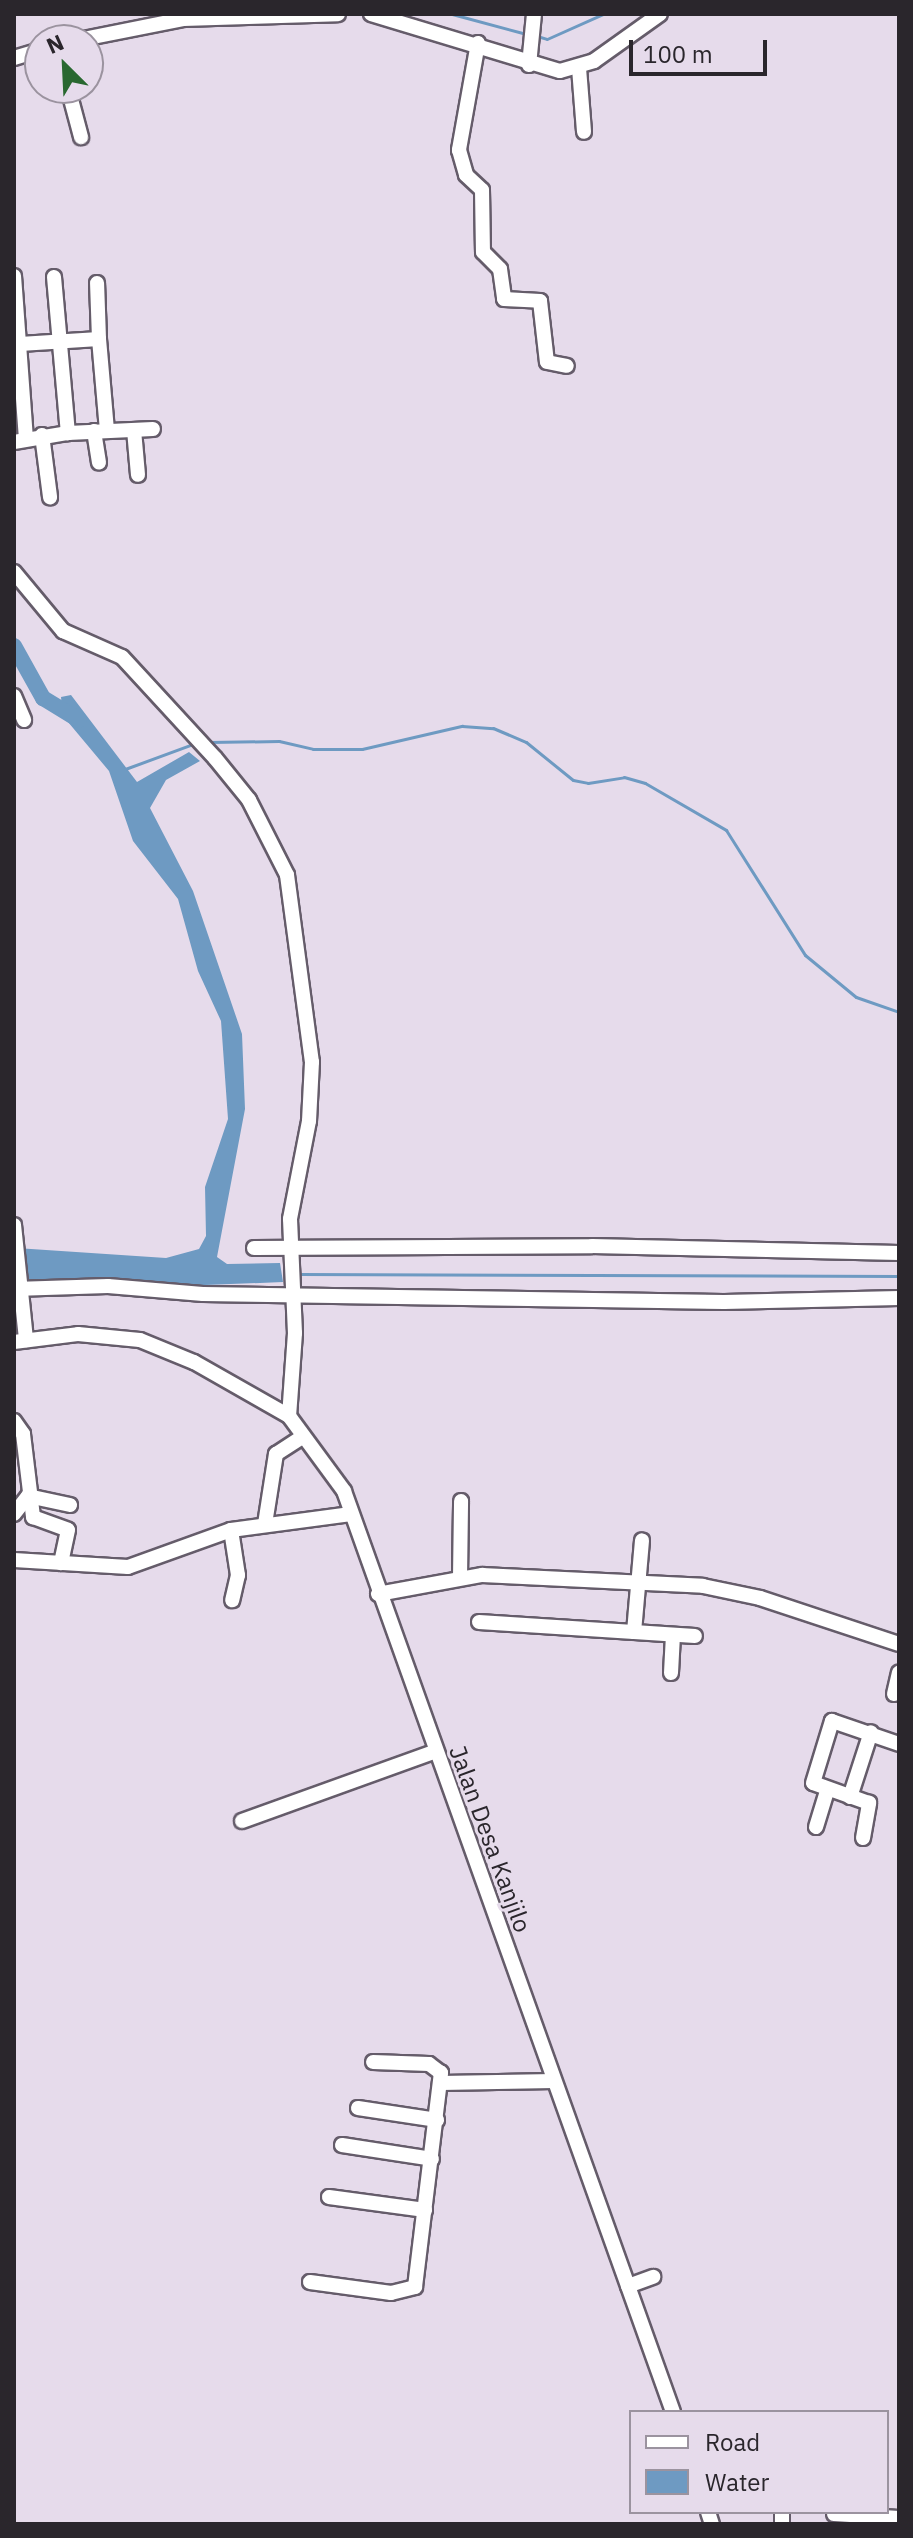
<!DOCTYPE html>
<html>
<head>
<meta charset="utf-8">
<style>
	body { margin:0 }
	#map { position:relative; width:913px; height:2538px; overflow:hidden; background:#e6dbeb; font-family:"IBM Plex Sans",sans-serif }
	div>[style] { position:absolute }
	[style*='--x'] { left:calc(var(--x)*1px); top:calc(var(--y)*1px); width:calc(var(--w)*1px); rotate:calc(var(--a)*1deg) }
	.water>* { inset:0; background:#6e9ac2 }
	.stream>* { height:3px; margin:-1.5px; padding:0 1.5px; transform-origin:1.5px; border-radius:1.5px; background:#6e9ac2 }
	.river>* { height:16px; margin:-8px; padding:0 8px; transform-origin:8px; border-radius:8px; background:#6e9ac2 }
	.roads { filter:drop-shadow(2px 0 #655c6a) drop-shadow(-2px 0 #655c6a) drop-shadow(0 2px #655c6a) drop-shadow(0 -2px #655c6a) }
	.minor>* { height:14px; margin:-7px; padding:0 7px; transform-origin:7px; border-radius:7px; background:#fff }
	span { translate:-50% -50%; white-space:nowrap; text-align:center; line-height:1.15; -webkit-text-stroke:6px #e6dbeb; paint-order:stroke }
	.street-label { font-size:24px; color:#2a262c }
	.frame { position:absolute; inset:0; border:16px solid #2a262c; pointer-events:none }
	.legend { position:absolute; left:629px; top:2410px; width:260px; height:104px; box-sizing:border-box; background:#e6dbeb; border:2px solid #9b939f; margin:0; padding:10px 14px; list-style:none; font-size:24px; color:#2a262c }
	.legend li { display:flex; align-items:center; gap:16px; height:40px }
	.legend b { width:40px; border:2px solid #9b939f }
	.north { position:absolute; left:24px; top:24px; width:80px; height:80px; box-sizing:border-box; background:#e6dbeb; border:2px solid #9b939f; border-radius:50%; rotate:336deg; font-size:22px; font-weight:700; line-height:32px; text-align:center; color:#2a262c }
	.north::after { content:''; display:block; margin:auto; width:28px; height:36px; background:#296830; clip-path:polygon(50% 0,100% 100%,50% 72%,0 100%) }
	.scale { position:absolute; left:629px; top:40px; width:138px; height:36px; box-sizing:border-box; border:4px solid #2a262c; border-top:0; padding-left:10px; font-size:24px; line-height:28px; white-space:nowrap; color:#2a262c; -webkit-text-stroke:6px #e6dbeb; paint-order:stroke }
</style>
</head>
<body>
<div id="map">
	<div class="water">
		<div style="clip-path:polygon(71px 695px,137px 782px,189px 752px,200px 761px,166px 780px,150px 808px,193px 891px,242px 1034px,245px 1109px,217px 1257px,227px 1264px,280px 1263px,283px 1282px,180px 1286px,14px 1279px,16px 1248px,166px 1258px,199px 1249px,206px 1236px,205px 1187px,228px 1119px,221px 1021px,198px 971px,178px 899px,133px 841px,109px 771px,63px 716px,61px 697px)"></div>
	</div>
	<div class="stream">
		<div style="--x:452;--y:14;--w:77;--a:15.1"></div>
		<div style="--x:537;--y:36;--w:10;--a:17"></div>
		<div style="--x:547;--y:39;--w:61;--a:-24.1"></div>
		<div style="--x:209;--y:742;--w:70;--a:-0.8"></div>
		<div style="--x:279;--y:741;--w:35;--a:13"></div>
		<div style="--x:313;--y:749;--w:49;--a:0"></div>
		<div style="--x:362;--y:749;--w:103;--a:-13"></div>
		<div style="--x:462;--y:726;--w:31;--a:4"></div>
		<div style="--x:493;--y:728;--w:36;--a:23"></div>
		<div style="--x:526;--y:742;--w:60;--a:39"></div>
		<div style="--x:573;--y:780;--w:15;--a:11"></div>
		<div style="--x:588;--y:783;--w:36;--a:-9"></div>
		<div style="--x:624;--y:777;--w:22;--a:16"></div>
		<div style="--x:645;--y:783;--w:94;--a:30.1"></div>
		<div style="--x:726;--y:830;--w:148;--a:57.7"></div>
		<div style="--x:805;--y:955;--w:66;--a:39.5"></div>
		<div style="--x:856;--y:997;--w:46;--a:19.2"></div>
		<div style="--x:125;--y:769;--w:72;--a:-20.2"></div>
		<div style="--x:299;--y:1274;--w:600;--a:0.19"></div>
	</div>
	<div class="river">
		<div style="--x:14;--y:646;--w:60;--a:60.9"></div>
		<div style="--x:43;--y:698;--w:42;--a:31.4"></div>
	</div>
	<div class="roads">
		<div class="minor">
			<div style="--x:371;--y:14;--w:197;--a:16.8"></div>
			<div style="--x:560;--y:71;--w:35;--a:-16"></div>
			<div style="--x:594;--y:61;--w:81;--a:-35.5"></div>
			<div style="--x:78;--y:40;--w:107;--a:-11.3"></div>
			<div style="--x:183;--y:19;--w:155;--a:-1.8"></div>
			<div style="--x:478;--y:43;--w:109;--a:100.1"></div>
			<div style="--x:459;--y:150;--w:26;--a:74"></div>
			<div style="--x:466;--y:175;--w:22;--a:43"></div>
			<div style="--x:482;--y:190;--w:62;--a:89.1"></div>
			<div style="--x:483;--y:252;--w:24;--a:45"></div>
			<div style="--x:500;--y:269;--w:30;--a:82"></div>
			<div style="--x:504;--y:299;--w:36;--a:3"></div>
			<div style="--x:540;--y:301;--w:61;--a:83.5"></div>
			<div style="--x:547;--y:362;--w:20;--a:11"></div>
			<div style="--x:14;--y:58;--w:27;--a:-17"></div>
			<div style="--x:529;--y:65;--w:51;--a:-84.4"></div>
			<div style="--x:579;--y:68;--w:64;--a:85.5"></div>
			<div style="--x:68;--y:88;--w:51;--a:75.1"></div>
			<div style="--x:14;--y:276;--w:163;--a:85.8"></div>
			<div style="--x:54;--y:277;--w:157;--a:84.9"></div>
			<div style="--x:99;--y:339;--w:91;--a:85"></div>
			<div style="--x:20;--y:344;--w:79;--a:-3.6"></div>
			<div style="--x:99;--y:339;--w:56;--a:-92"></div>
			<div style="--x:134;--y:430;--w:45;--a:84.9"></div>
			<div style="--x:94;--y:431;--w:32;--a:81"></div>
			<div style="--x:42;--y:435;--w:63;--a:82.6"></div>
			<div style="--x:14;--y:442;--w:55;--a:-9.5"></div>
			<div style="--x:68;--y:433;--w:85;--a:-2.7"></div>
			<div style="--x:14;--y:572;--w:77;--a:50.3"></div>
			<div style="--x:63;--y:631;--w:64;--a:23.8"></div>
			<div style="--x:122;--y:657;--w:137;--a:47.4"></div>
			<div style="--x:215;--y:758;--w:54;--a:51"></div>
			<div style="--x:249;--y:800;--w:84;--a:63.1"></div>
			<div style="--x:287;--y:875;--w:189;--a:82.4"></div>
			<div style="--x:312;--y:1062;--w:59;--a:92.9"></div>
			<div style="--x:309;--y:1121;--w:100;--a:101"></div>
			<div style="--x:290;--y:1219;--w:114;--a:87.5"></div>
			<div style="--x:295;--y:1333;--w:83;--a:94.1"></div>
			<div style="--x:289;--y:1416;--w:93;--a:53.7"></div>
			<div style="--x:344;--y:1491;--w:978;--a:70.34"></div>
			<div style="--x:14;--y:696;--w:26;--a:67"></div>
			<div style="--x:14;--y:1225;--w:116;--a:84"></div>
			<div style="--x:254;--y:1248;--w:338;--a:-0.3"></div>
			<div style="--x:592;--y:1246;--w:307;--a:1.3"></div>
			<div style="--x:14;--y:1289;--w:94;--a:-1.8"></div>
			<div style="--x:108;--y:1286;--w:95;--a:4.8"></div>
			<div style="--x:203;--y:1294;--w:521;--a:0.88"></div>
			<div style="--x:724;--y:1302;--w:175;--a:-1.3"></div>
			<div style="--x:14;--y:1342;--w:64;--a:-7.1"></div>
			<div style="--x:78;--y:1334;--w:62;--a:5.5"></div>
			<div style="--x:140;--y:1340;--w:58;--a:22.2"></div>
			<div style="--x:194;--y:1362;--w:109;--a:29.6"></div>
			<div style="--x:14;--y:1421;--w:16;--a:55"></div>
			<div style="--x:23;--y:1434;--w:84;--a:83.1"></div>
			<div style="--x:33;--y:1517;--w:37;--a:20"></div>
			<div style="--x:68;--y:1530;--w:34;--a:102"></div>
			<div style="--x:28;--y:1496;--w:43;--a:12.1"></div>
			<div style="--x:14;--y:1514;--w:23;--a:-52"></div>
			<div style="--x:265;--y:1524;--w:71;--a:-81.1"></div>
			<div style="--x:276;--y:1454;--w:31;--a:-33"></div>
			<div style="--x:231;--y:1530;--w:46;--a:81.2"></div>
			<div style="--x:238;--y:1575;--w:26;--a:103"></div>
			<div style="--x:14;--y:1560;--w:114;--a:3.5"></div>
			<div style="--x:128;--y:1567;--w:109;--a:-19.8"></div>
			<div style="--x:231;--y:1530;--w:121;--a:-7.6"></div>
			<div style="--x:460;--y:1577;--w:76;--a:-89.2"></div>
			<div style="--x:378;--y:1594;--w:106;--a:-10.4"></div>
			<div style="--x:482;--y:1575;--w:221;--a:2.8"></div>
			<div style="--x:703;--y:1586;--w:58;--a:11.9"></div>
			<div style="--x:760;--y:1598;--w:146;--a:18.3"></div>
			<div style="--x:479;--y:1622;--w:155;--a:3.7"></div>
			<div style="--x:634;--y:1632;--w:92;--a:-85"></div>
			<div style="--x:634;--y:1632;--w:61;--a:3.8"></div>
			<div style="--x:671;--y:1673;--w:38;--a:-87"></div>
			<div style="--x:894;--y:1694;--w:22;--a:-77"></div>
			<div style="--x:850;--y:1797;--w:68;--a:-72.1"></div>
			<div style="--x:242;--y:1821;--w:204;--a:-19.8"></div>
			<div style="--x:816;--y:1827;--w:39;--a:-73"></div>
			<div style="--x:863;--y:1838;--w:36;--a:-80"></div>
			<div style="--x:869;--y:1803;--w:59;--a:-160.3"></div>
			<div style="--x:813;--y:1783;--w:65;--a:-73"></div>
			<div style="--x:832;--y:1721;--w:71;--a:18.9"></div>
			<div style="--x:441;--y:2083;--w:113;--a:-1"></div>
			<div style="--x:358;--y:2108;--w:80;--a:8.6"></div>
			<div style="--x:342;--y:2145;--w:91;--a:8.8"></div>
			<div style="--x:329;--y:2197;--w:97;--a:7.7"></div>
			<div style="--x:310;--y:2282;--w:82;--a:7.7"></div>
			<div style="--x:391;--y:2293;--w:25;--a:-14"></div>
			<div style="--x:415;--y:2287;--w:216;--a:-83.1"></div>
			<div style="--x:441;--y:2073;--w:15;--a:-143"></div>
			<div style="--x:429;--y:2064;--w:56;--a:-178"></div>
			<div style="--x:628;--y:2286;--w:27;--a:-20"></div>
			<div style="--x:708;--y:2512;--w:13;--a:72"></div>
			<div style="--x:782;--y:2512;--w:12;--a:90"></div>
			<div style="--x:834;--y:2514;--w:65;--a:3.5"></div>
		</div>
	</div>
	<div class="street-label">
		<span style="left:490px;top:1839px;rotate:70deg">Jalan Desa Kanjilo</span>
	</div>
	<div class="frame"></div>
	<ul class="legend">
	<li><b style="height:10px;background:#fff"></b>Road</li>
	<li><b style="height:22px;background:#6e9ac2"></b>Water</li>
	</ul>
	<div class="north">N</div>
	<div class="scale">100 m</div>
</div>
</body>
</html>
